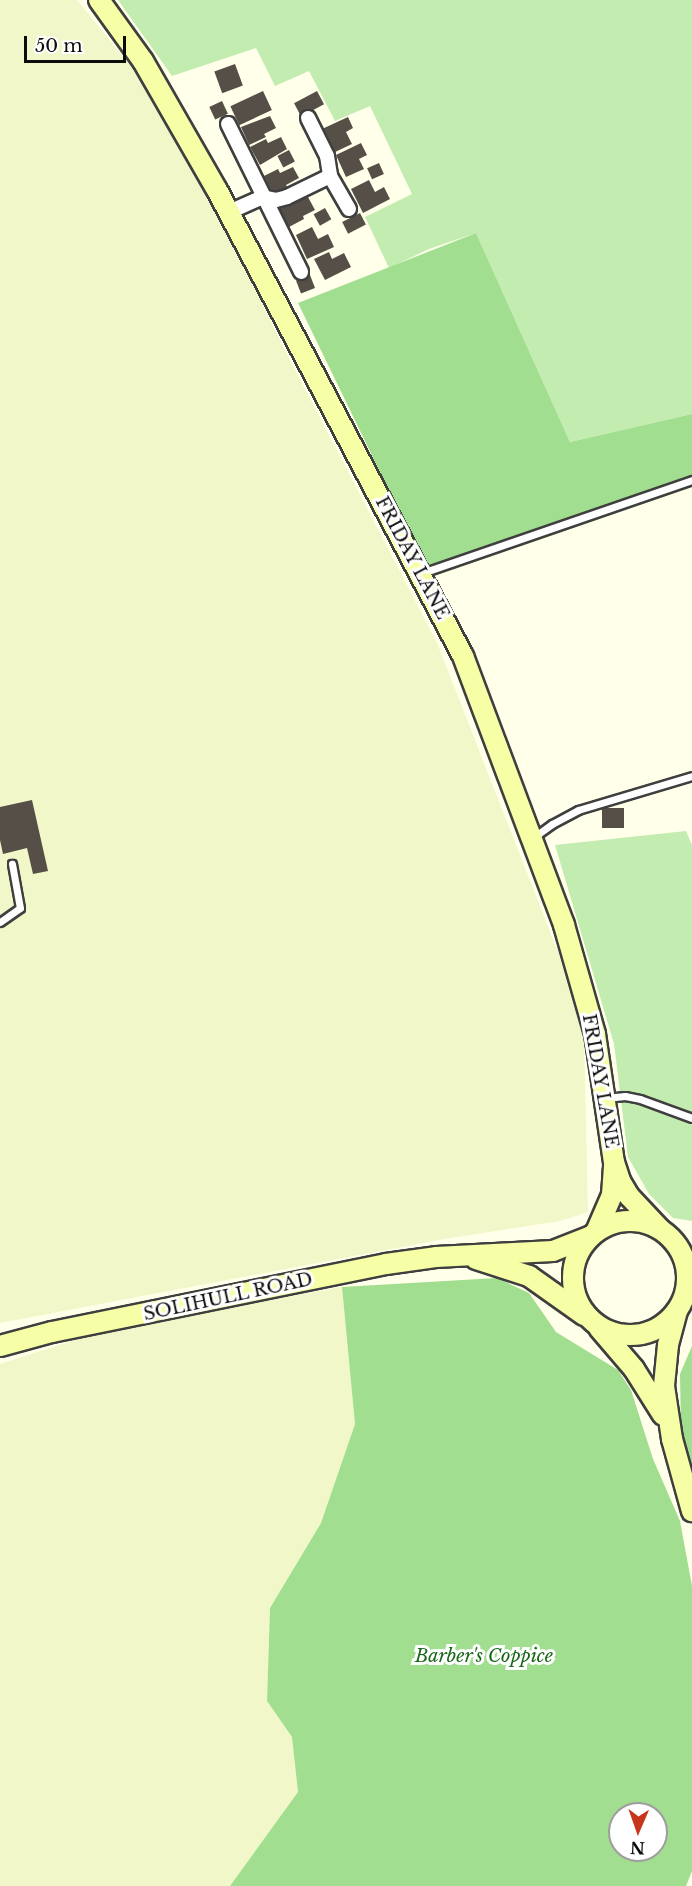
<!DOCTYPE html>
<html>
<head>
<meta charset="utf-8">
<style>
	body { margin:0 }
	#map { position:relative; width:692px; height:1886px; overflow:hidden; background:#ffffea; font-family:"Libre Baskerville",serif }
	div>[style] { position:absolute }
	[style*='--x'] { left:calc(var(--x)*1px); top:calc(var(--y)*1px); width:calc(var(--w)*1px); rotate:calc(var(--a)*1deg) }
	.farmland>* { inset:0; background:#f1f7c8 }
	.green>* { inset:0; background:#c3ecb1 }
	.forest>* { inset:0; background:#a2de8f }
	.building>* { inset:0; background:#554f47; transform-origin:0 0 }
	.roads { filter:drop-shadow(2px 0 #3f3f3f) drop-shadow(-2px 0 #3f3f3f) drop-shadow(0 2px #3f3f3f) drop-shadow(0 -2px #3f3f3f) }
	.lane>* { height:7px; margin:-3.5px; padding:0 3.5px; transform-origin:3.5px; border-radius:3.5px; background:#fff }
	.street>* { height:14px; margin:-7px; padding:0 7px; transform-origin:7px; border-radius:7px; background:#fff }
	.secondary>* { height:20px; margin:-10px; padding:0 10px; transform-origin:10px; border-radius:10px; background:#f6ffa5 }
	.secondary>.ring { margin:-10px; padding:0; box-sizing:content-box; background:none; border:20px solid #f6ffa5; border-radius:50% }
	span { translate:-50% -50%; white-space:nowrap; text-align:center; line-height:1.15; -webkit-text-stroke:6px #fff; paint-order:stroke }
	.street-label { font-size:18px; color:#0c0c0c }
	.park-label { font-size:18px; color:#186718; font-style:italic }
	.north { position:absolute; left:608px; top:1802px; width:60px; height:60px; box-sizing:border-box; background:#fff; border:2px solid #9e9e9e; border-radius:50%; rotate:182deg; font-size:16px; font-weight:700; line-height:24px; text-align:center; color:#0c0c0c }
	.north::after { content:''; display:block; margin:auto; width:21px; height:27px; background:#c5361a; clip-path:polygon(50% 0,100% 100%,50% 72%,0 100%) }
	.scale { position:absolute; left:24px; top:36px; width:102px; height:27px; box-sizing:border-box; border:3px solid #0c0c0c; border-top:0; padding-left:8px; font-size:18px; line-height:21px; white-space:nowrap; color:#0c0c0c; -webkit-text-stroke:4px #fff; paint-order:stroke }
</style>
</head>
<body>
<div id="map">
	<div class="farmland">
		<div style="clip-path:polygon(0 0,77px 0,134px 70px,208px 194px,288px 356px,437px 643px,563px 965px,584px 1040px,588px 1212px,560px 1221px,444px 1239px,0 1323px)"></div>
		<div style="clip-path:polygon(342px 1287px,355px 1424px,321px 1523px,270px 1608px,267px 1701px,292px 1737px,298px 1792px,230px 1886px,0 1886px,0 1364px,97px 1333px)"></div>
	</div>
	<div class="green">
		<div style="clip-path:polygon(118px 0,692px 0,692px 414px,570px 442px,476px 233px,429px 249px,389px 268px,365px 217px,412px 194px,370px 106px,335px 121px,309px 71px,275px 86px,256px 48px,172px 76px)"></div>
		<div style="clip-path:polygon(686px 831px,692px 845px,692px 1221px,673px 1218px,649px 1194px,628px 1157px,614px 1044px,555px 845px)"></div>
	</div>
	<div class="forest">
		<div style="clip-path:polygon(476px 233px,570px 442px,692px 414px,692px 487px,431px 577px,298px 303px)"></div>
		<div style="clip-path:polygon(evenodd,497px 1278px,529px 1293px,556px 1332px,618px 1370px,631px 1390px,653px 1459px,680px 1521px,692px 1586px,692px 1871px,686px 1886px,230px 1886px,298px 1792px,292px 1737px,267px 1701px,270px 1608px,321px 1523px,355px 1424px,342px 1287px,497px 1278px,620px 1814px,656px 1814px,656px 1850px,620px 1850px,620px 1814px)"></div>
		<div style="clip-path:polygon(692px 1346px,692px 1469px,681px 1429px,680px 1374px)"></div>
	</div>
	<div class="building">
		<div style="left:235px;top:64px;width:23px;height:22px;rotate:70deg"></div>
		<div style="left:263px;top:91px;width:21px;height:36px;rotate:65deg"></div>
		<div style="left:317px;top:91px;width:15px;height:26px;rotate:62deg"></div>
		<div style="left:222px;top:101px;width:14px;height:14px;rotate:65deg"></div>
		<div style="clip-path:polygon(270px 116px,276px 128px,264px 134px,266px 137px,249px 145px,241px 127px)"></div>
		<div style="clip-path:polygon(348px 117px,353px 128px,346px 132px,352px 144px,333px 153px,322px 129px)"></div>
		<div style="clip-path:polygon(281px 137px,287px 149px,260px 165px,250px 147px,266px 139px,268px 143px)"></div>
		<div style="clip-path:polygon(361px 143px,367px 155px,359px 159px,364px 169px,346px 177px,336px 155px)"></div>
		<div style="left:289px;top:150px;width:13px;height:13px;rotate:63deg"></div>
		<div style="left:379px;top:163px;width:12px;height:13px;rotate:66deg"></div>
		<div style="clip-path:polygon(293px 167px,299px 178px,286px 185px,288px 189px,274px 196px,264px 176px,278px 169px,280px 173px)"></div>
		<div style="clip-path:polygon(369px 180px,375px 192px,384px 187px,390px 199px,363px 213px,351px 189px)"></div>
		<div style="clip-path:polygon(308px 197px,315px 210px,303px 216px,304px 219px,289px 227px,279px 207px)"></div>
		<div style="left:325px;top:208px;width:13px;height:13px;rotate:61deg"></div>
		<div style="left:360px;top:213px;width:13px;height:20px;rotate:63deg"></div>
		<div style="clip-path:polygon(312px 227px,318px 239px,328px 234px,334px 247px,307px 259px,296px 235px)"></div>
		<div style="clip-path:polygon(329px 252px,332px 259px,344px 253px,351px 267px,325px 280px,314px 259px)"></div>
		<div style="left:310px;top:275px;width:14px;height:15px;rotate:69deg"></div>
		<div style="clip-path:polygon(32px 800px,48px 871px,33px 874px,27px 848px,3px 854px,0 840px,0 807px)"></div>
		<div style="left:602px;top:808px;width:22px;height:20px"></div>
	</div>
	<div class="roads">
		<div class="lane">
			<div style="--x:422;--y:573;--w:286;--a:-19"></div>
			<div style="--x:534;--y:837;--w:22;--a:-36"></div>
			<div style="--x:552;--y:824;--w:30;--a:-28"></div>
			<div style="--x:578;--y:810;--w:119;--a:-16.6"></div>
			<div style="--x:0;--y:922;--w:24;--a:-35"></div>
			<div style="--x:20;--y:908;--w:45;--a:-100.3"></div>
			<div style="--x:605;--y:1098;--w:20;--a:-6"></div>
			<div style="--x:625;--y:1096;--w:15;--a:11"></div>
			<div style="--x:640;--y:1099;--w:55;--a:20.1"></div>
		</div>
		<div class="street">
			<div style="--x:308;--y:118;--w:42;--a:63.4"></div>
			<div style="--x:327;--y:156;--w:20;--a:81"></div>
			<div style="--x:330;--y:176;--w:38;--a:60"></div>
			<div style="--x:228;--y:124;--w:165;--a:63.7"></div>
			<div style="--x:229;--y:212;--w:36;--a:-24"></div>
			<div style="--x:262;--y:197;--w:14;--a:12"></div>
			<div style="--x:276;--y:200;--w:11;--a:-15"></div>
			<div style="--x:287;--y:197;--w:48;--a:-26"></div>
		</div>
		<div class="secondary">
			<div style="--x:99;--y:0;--w:75;--a:54.2"></div>
			<div style="--x:143;--y:61;--w:149;--a:60.2"></div>
			<div style="--x:217;--y:190;--w:527;--a:62.17"></div>
			<div style="--x:463;--y:656;--w:287;--a:69.4"></div>
			<div style="--x:564;--y:925;--w:113;--a:74.1"></div>
			<div style="--x:595;--y:1034;--w:129;--a:81.6"></div>
			<div style="--x:614;--y:1162;--w:20;--a:72"></div>
			<div style="--x:620;--y:1181;--w:17;--a:59"></div>
			<div style="--x:629;--y:1196;--w:45;--a:46.8"></div>
			<div class="ring" style="left:573px;top:1221px;width:94px;height:94px"></div>
			<div style="--x:596;--y:1232;--w:40;--a:-66.6"></div>
			<div style="--x:612;--y:1195;--w:28;--a:-86"></div>
			<div style="--x:476;--y:1259;--w:56;--a:17.8"></div>
			<div style="--x:529;--y:1276;--w:67;--a:35.3"></div>
			<div style="--x:677;--y:1311;--w:35;--a:105"></div>
			<div style="--x:668;--y:1345;--w:41;--a:95.6"></div>
			<div style="--x:664;--y:1386;--w:54;--a:81.4"></div>
			<div style="--x:672;--y:1439;--w:75;--a:74.5"></div>
			<div style="--x:599;--y:1328;--w:54;--a:49.5"></div>
			<div style="--x:634;--y:1369;--w:54;--a:57.8"></div>
			<div style="--x:0;--y:1346;--w:54;--a:-15.1"></div>
			<div style="--x:52;--y:1332;--w:341;--a:-11.5"></div>
			<div style="--x:386;--y:1264;--w:50;--a:-8"></div>
			<div style="--x:436;--y:1257;--w:117;--a:-2.9"></div>
			<div style="--x:553;--y:1251;--w:41;--a:-21.5"></div>
		</div>
	</div>
	<div class="street-label">
		<span style="left:412px;top:558px;rotate:62deg">FRIDAY LANE</span>
		<span style="left:600px;top:1081px;rotate:80deg">FRIDAY LANE</span>
		<span style="left:228px;top:1297px;rotate:-12deg">SOLIHULL ROAD</span>
	</div>
	<div class="park-label">
		<span style="left:484px;top:1656px">Barber's Coppice</span>
	</div>
	<div class="north">N</div>
	<div class="scale">50 m</div>
</div>
</body>
</html>
